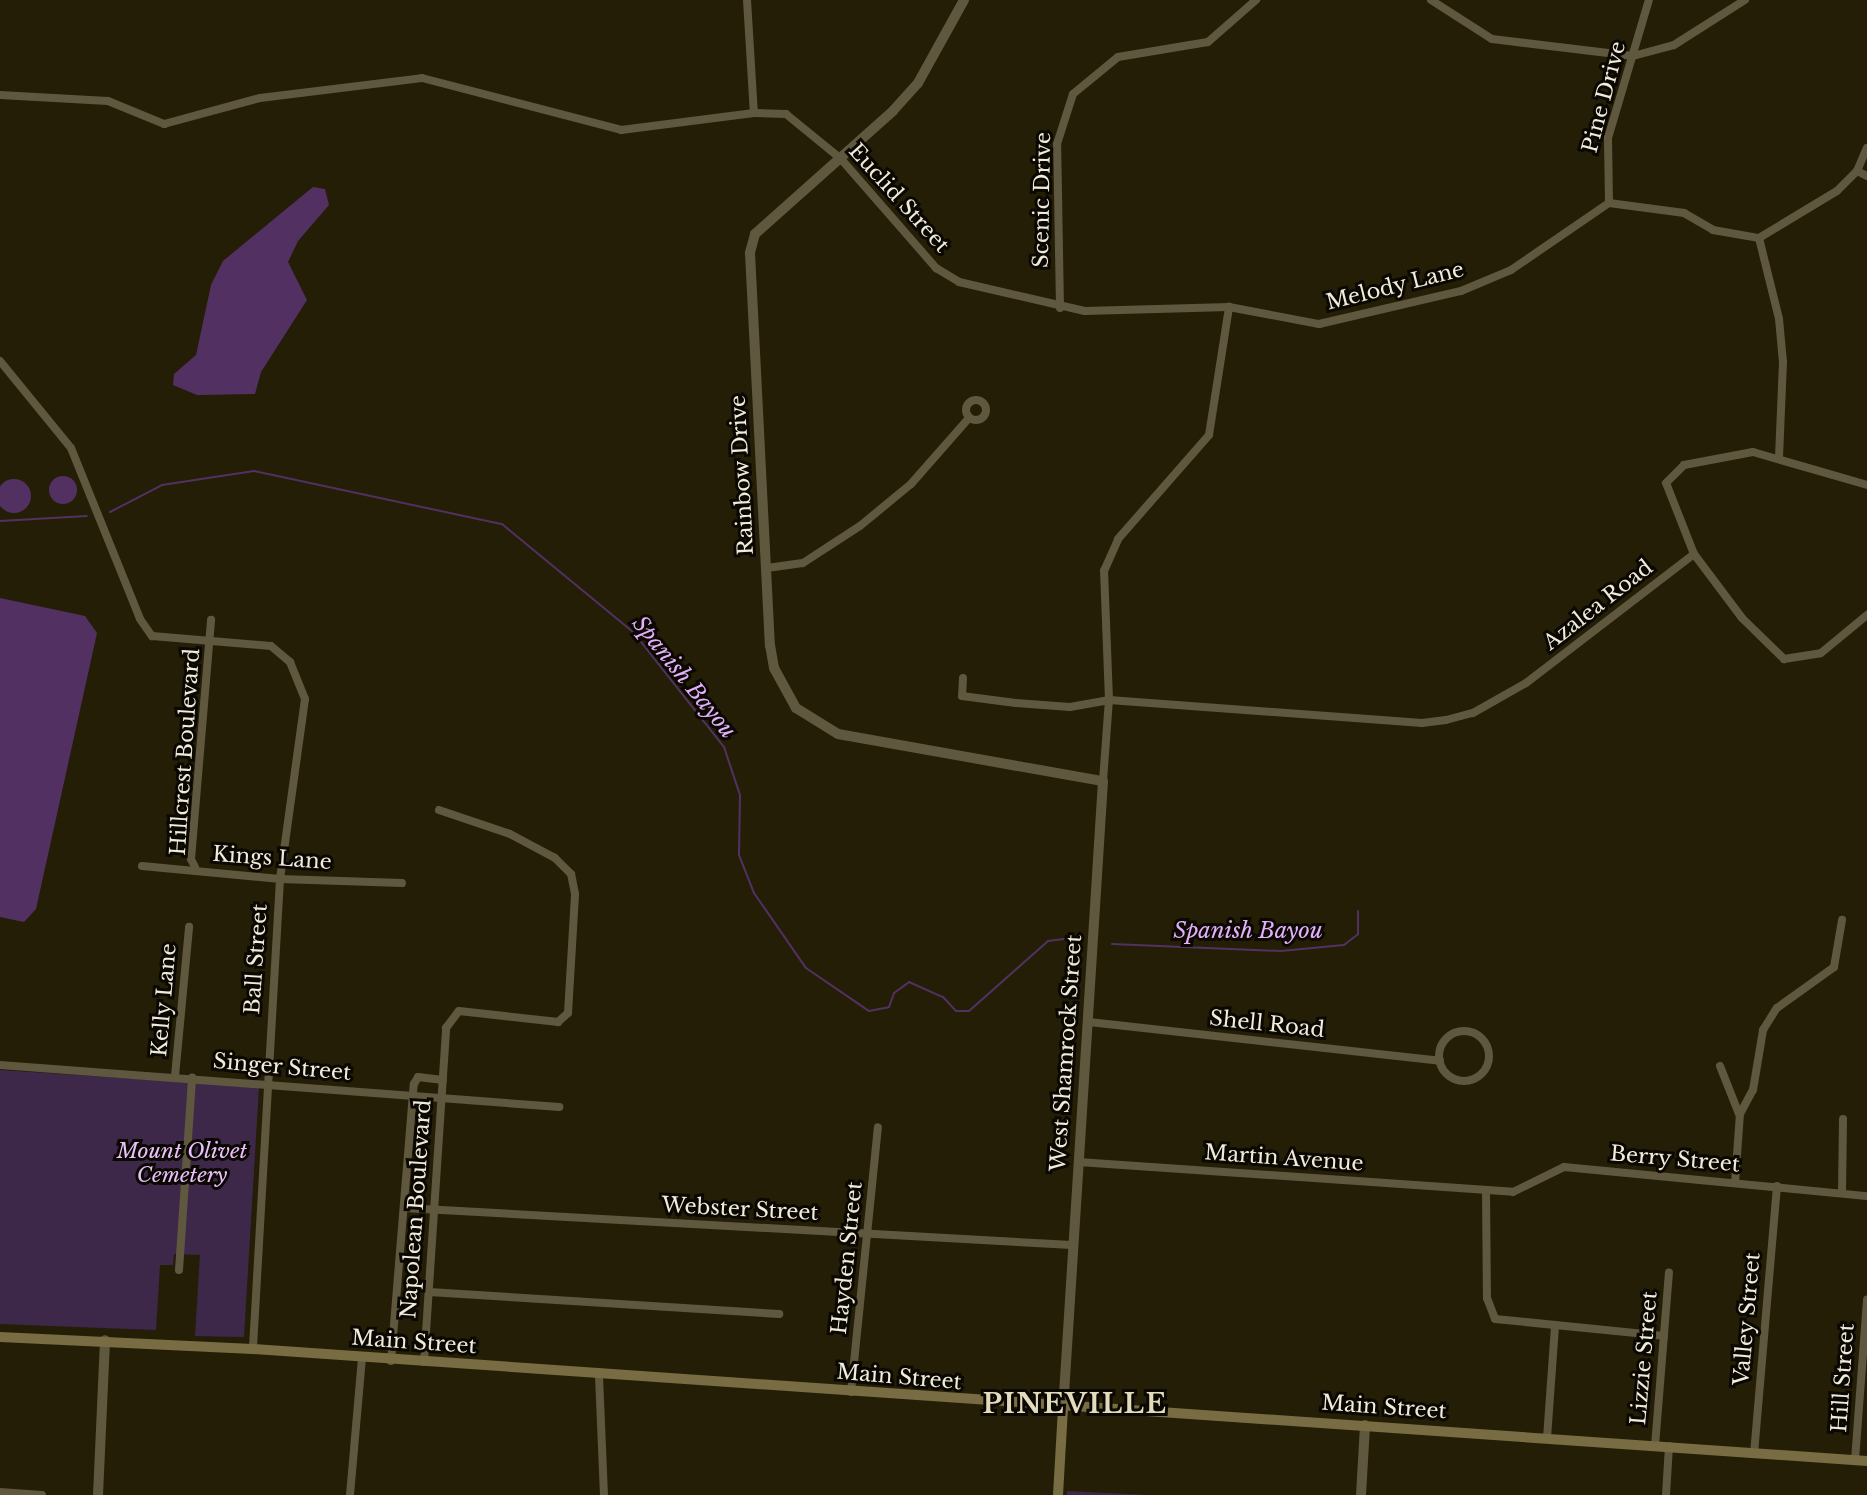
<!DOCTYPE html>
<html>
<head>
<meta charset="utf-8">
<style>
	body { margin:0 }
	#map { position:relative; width:1867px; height:1495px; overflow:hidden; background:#241e07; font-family:"Libre Baskerville",serif }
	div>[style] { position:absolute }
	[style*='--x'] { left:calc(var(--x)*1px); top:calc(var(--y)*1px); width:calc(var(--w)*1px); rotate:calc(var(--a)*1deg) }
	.green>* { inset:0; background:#3e2849 }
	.water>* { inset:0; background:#523162 }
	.round { border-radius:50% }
	.stream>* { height:2px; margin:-1px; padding:0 1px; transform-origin:1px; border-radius:1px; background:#523162 }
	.minor>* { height:8px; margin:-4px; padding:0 4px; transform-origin:4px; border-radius:4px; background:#5f583f }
	.minor>.ring { margin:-4px; padding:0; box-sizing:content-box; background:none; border:8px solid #5f583f; border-radius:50% }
	.tertiary>* { height:10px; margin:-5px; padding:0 5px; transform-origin:5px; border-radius:5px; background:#5f583f }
	.secondary>* { height:10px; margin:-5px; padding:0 5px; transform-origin:5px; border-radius:5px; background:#786c42 }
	span { translate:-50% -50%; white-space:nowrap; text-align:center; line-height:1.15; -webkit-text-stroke:6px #0b0802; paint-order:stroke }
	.street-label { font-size:21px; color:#efebdd }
	.park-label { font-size:21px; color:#e9bffe; font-style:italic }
	.water-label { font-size:22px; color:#e4b0fe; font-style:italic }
	.district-label { font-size:27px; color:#e3dbbe; font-weight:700; letter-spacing:1.5px }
</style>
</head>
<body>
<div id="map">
	<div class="green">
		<div style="clip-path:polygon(0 1070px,259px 1087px,244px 1337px,195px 1336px,200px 1255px,174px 1254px,173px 1265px,160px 1265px,156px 1330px,0 1324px)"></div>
		<div style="clip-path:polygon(1067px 1491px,1148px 1495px,1067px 1495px)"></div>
	</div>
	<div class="water">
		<div style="clip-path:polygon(313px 187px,325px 189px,329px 205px,298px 241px,288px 262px,307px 300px,261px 372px,255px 394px,197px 395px,173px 385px,174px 374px,196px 355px,211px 285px,223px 261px)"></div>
		<div class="round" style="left:49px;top:476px;width:28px;height:28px"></div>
		<div class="round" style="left:-3px;top:479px;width:34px;height:34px"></div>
		<div style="clip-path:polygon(0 598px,85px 616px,97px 633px,36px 909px,24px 922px,0 917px)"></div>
	</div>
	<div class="stream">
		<div style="--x:110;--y:512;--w:59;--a:-27.4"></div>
		<div style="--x:162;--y:485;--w:93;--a:-8.7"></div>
		<div style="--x:254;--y:471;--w:254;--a:12.1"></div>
		<div style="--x:502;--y:524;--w:171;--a:39.5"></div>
		<div style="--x:634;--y:633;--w:145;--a:51.7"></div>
		<div style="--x:724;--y:747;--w:51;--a:71.6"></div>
		<div style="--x:740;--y:795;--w:60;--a:91"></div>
		<div style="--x:739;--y:855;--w:41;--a:68.5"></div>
		<div style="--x:754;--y:893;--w:91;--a:55.3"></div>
		<div style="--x:806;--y:968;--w:76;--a:34.3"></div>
		<div style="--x:869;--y:1011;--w:20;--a:-11"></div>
		<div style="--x:889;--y:1007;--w:15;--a:-70"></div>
		<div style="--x:894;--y:993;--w:19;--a:-36"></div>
		<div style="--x:909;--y:982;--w:37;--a:24"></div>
		<div style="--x:943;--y:997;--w:19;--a:47"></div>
		<div style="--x:956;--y:1011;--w:13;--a:0"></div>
		<div style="--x:969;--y:1011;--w:106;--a:-41.5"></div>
		<div style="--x:1048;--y:941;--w:16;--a:-7"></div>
		<div style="--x:0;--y:521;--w:87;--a:-3.3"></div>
		<div style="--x:1112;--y:944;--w:169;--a:2.4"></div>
		<div style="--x:1281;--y:951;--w:63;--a:-5.4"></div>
		<div style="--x:1344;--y:945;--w:18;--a:-38"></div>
		<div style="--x:1358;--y:934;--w:23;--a:-90"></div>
	</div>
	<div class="minor">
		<div style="--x:747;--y:0;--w:113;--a:86.5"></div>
		<div style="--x:1431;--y:0;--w:72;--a:32.6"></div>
		<div style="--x:1492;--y:39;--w:142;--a:6.9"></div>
		<div style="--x:1633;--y:56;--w:42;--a:-15"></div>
		<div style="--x:1674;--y:45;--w:84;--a:-32.4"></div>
		<div style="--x:0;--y:95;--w:108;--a:3.2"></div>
		<div style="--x:108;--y:101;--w:61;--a:22.3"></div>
		<div style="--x:164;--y:124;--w:99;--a:-15.2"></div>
		<div style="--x:260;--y:98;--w:163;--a:-7"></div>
		<div style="--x:422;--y:78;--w:206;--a:14.6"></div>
		<div style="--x:621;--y:130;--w:134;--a:-7.3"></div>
		<div style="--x:754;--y:113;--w:32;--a:2"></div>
		<div style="--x:786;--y:114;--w:71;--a:39.3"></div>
		<div style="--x:841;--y:159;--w:145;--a:48.9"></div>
		<div style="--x:936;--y:268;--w:27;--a:31"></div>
		<div style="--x:959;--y:282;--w:129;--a:13"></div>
		<div style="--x:1085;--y:311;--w:144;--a:-1.6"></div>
		<div style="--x:1229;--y:307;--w:92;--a:10.7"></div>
		<div style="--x:1319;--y:324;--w:146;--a:-13.1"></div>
		<div style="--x:1461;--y:291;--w:54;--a:-22.8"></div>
		<div style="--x:1511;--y:270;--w:119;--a:-34.4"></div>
		<div style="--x:1609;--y:203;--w:76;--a:7.6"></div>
		<div style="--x:1684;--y:213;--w:34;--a:30"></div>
		<div style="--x:1713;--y:230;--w:47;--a:9.9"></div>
		<div style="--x:1759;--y:238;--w:91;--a:-31.1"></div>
		<div style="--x:1837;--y:191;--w:28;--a:-45"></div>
		<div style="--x:1857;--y:171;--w:25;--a:-67"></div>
		<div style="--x:1857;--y:171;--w:11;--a:27"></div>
		<div style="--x:1609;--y:203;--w:65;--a:-90.9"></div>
		<div style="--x:1608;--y:138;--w:144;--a:-73.5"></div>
		<div style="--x:1759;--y:238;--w:83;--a:76.1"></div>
		<div style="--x:1779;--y:319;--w:43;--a:84.7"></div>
		<div style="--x:1783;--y:362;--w:96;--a:92.4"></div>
		<div style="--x:1060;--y:308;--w:164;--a:-91"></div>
		<div style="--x:1057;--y:144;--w:52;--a:-72.3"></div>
		<div style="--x:1073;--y:94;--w:58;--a:-39.4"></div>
		<div style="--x:1118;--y:57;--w:91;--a:-9.5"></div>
		<div style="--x:1208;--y:42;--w:64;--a:-41.2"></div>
		<div style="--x:0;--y:361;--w:112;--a:50.8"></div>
		<div style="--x:71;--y:448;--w:184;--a:68"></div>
		<div style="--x:140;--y:619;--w:21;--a:55"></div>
		<div style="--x:152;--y:636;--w:119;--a:4.8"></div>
		<div style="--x:271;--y:646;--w:25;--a:40"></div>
		<div style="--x:290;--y:662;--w:40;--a:68"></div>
		<div style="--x:305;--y:699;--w:182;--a:97.9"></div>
		<div style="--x:280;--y:879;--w:471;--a:93.3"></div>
		<div class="ring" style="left:966px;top:400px;width:12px;height:12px"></div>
		<div style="--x:1694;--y:554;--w:80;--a:53.1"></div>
		<div style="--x:1742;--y:618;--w:59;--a:44.3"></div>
		<div style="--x:1784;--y:659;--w:37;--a:-9"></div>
		<div style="--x:1821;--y:653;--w:60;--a:-39.6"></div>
		<div style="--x:767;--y:568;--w:36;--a:-8"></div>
		<div style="--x:803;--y:563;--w:68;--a:-33"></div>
		<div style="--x:860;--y:526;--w:66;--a:-39.5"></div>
		<div style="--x:911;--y:484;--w:88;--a:-48.7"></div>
		<div style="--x:963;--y:678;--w:18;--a:93"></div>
		<div style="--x:962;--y:696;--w:54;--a:7.4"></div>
		<div style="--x:1016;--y:703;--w:54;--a:4.2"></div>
		<div style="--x:1070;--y:707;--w:40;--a:-10"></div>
		<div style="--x:1109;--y:700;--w:314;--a:4.2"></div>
		<div style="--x:1422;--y:723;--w:24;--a:-7"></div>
		<div style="--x:1446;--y:720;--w:28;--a:-15"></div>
		<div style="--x:1473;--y:713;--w:61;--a:-29.5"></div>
		<div style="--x:1526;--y:683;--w:212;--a:-37.5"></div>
		<div style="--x:1694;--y:554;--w:76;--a:-111.5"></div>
		<div style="--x:1666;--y:483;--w:25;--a:-45"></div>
		<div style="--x:1684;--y:465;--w:70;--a:-10.7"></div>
		<div style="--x:1753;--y:452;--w:119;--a:16.1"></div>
		<div style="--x:1103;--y:781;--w:81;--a:-85.8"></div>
		<div style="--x:1109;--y:700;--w:129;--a:-92.2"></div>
		<div style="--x:1104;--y:571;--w:35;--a:-66"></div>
		<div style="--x:1118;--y:539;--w:138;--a:-48.8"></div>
		<div style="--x:1209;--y:435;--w:130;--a:-81.1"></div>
		<div style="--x:142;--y:866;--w:139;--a:5.4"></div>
		<div style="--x:280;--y:879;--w:122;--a:1.9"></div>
		<div style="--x:195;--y:867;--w:9;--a:-117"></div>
		<div style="--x:191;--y:859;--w:240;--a:-85.2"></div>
		<div style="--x:1089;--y:1022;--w:353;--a:6.3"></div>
		<div class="ring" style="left:1439px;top:1031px;width:42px;height:42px"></div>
		<div style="--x:0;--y:1065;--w:561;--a:4.3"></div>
		<div style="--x:1720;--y:1066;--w:52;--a:68.4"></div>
		<div style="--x:175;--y:1076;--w:150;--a:-84.6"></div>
		<div style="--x:1078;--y:1162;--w:436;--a:3.9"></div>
		<div style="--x:1513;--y:1192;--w:57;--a:-26.1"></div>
		<div style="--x:1564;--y:1167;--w:304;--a:5.5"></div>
		<div style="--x:1735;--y:1183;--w:69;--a:-85.9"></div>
		<div style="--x:1740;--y:1114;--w:27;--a:-62"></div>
		<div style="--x:1753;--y:1090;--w:61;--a:-80.5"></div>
		<div style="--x:1763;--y:1030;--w:26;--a:-58"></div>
		<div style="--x:1777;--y:1008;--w:70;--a:-35.7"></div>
		<div style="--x:1834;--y:967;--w:48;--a:-80.3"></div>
		<div style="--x:1486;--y:1190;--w:108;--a:89.5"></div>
		<div style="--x:1487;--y:1298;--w:22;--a:69"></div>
		<div style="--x:1495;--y:1319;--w:170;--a:5.7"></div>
		<div style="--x:1842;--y:1192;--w:73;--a:-89.2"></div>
		<div style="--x:405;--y:1208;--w:668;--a:3.18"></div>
		<div style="--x:179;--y:1270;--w:193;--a:-86.1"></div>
		<div style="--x:429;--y:1292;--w:351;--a:3.6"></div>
		<div style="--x:391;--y:1361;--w:278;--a:-85.3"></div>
		<div style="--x:414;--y:1084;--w:8;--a:-60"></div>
		<div style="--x:418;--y:1077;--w:25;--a:7"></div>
		<div style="--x:424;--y:1362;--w:335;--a:-86.2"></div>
		<div style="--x:446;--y:1028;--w:21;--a:-53"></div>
		<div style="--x:459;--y:1011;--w:100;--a:6.3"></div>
		<div style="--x:558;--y:1022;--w:13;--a:-42"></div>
		<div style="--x:568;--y:1013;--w:119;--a:-86.6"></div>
		<div style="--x:575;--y:894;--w:20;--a:-101"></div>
		<div style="--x:571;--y:874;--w:23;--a:-135"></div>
		<div style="--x:555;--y:858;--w:51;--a:-151.9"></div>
		<div style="--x:510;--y:834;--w:75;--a:-161.3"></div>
		<div style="--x:599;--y:1376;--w:119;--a:87.6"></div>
		<div style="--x:851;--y:1392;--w:266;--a:-84.2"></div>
		<div style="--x:1547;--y:1438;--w:111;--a:-85.9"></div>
		<div style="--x:1655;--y:1446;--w:174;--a:-85.4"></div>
		<div style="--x:1754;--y:1454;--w:269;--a:-85.1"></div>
		<div style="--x:1855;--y:1460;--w:161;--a:-85.7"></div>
		<div style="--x:0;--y:1492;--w:42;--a:4.1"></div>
		<div style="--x:350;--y:1495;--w:137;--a:-85"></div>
		<div style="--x:1666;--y:1495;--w:49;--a:-86.5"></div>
	</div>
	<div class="tertiary">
		<div style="--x:964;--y:0;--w:95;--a:119"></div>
		<div style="--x:918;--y:83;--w:38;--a:132"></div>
		<div style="--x:893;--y:111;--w:185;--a:138.3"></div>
		<div style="--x:755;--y:234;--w:20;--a:105"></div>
		<div style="--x:750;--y:253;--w:393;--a:87.1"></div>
		<div style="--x:770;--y:645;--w:23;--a:80"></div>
		<div style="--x:774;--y:668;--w:46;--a:61.2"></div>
		<div style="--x:796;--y:708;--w:49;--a:31.8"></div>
		<div style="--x:838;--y:734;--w:269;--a:10.1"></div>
		<div style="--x:1103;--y:781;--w:629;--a:93.64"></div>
		<div style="--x:98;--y:1495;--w:155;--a:-87.4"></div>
		<div style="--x:1361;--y:1495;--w:70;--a:-86.7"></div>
	</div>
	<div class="secondary">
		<div style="--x:0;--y:1337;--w:253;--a:2.7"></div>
		<div style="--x:253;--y:1349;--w:1618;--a:3.97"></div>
		<div style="--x:1058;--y:1495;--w:86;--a:-86.7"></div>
	</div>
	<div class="street-label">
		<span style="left:1604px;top:97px;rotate:-75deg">Pine Drive</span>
		<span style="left:899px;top:198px;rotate:48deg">Euclid Street</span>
		<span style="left:1042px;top:200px;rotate:-89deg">Scenic Drive</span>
		<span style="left:1395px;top:286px;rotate:-14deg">Melody Lane</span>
		<span style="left:742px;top:475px;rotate:-93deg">Rainbow Drive</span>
		<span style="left:1598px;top:605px;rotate:-38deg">Azalea Road</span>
		<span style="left:185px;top:752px;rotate:-86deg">Hillcrest Boulevard</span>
		<span style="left:272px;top:858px;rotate:4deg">Kings Lane</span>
		<span style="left:256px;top:959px;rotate:-86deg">Ball Street</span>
		<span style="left:164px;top:1000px;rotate:-85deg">Kelly Lane</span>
		<span style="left:1267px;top:1024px;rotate:6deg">Shell Road</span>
		<span style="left:1066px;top:1053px;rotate:-86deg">West Shamrock Street</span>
		<span style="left:282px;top:1067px;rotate:5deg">Singer Street</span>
		<span style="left:1284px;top:1158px;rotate:4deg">Martin Avenue</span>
		<span style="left:1675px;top:1159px;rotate:5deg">Berry Street</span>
		<span style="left:416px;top:1209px;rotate:-86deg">Napolean Boulevard</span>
		<span style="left:740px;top:1209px;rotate:3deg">Webster Street</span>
		<span style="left:847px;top:1258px;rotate:-84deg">Hayden Street</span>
		<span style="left:1747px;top:1319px;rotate:-85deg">Valley Street</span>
		<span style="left:414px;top:1342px;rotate:4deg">Main Street</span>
		<span style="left:1644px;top:1358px;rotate:-85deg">Lizzie Street</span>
		<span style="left:899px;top:1377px;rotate:5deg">Main Street</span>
		<span style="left:1843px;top:1378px;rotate:-86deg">Hill Street</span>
		<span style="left:1384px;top:1407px;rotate:4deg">Main Street</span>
	</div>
	<div class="park-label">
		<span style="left:182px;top:1163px">Mount Olivet<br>Cemetery</span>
	</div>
	<div class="water-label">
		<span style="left:684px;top:677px;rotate:51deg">Spanish Bayou</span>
		<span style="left:1248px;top:931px">Spanish Bayou</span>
	</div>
	<div class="district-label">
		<span style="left:1075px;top:1404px">PINEVILLE</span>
	</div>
</div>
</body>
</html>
